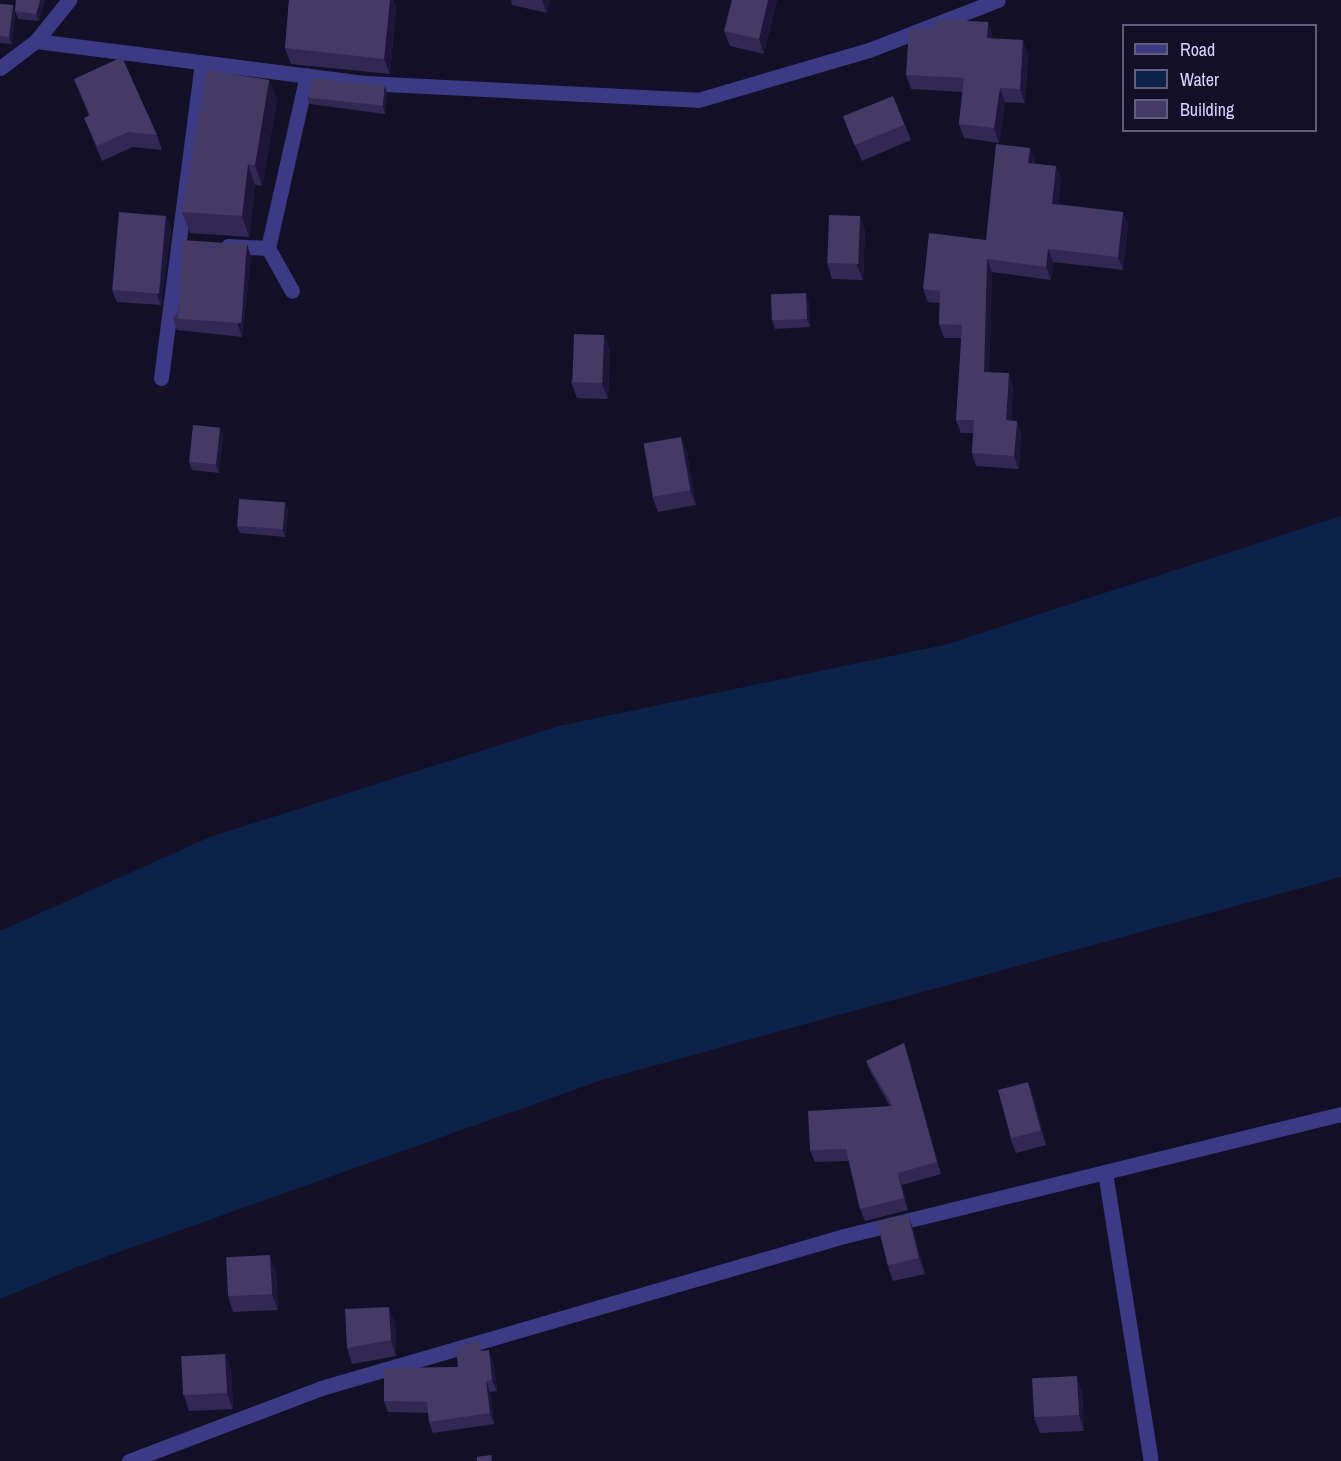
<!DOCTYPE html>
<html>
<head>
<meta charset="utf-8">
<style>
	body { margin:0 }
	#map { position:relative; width:1341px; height:1461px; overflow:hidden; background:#130f26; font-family:"Archivo Narrow",sans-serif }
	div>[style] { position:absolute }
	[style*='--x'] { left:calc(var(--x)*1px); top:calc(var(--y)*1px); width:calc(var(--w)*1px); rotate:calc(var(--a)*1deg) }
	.water>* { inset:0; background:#0c2248 }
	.minor>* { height:15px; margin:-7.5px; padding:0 7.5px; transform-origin:7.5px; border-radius:7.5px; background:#3d3a85 }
	.wall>* { inset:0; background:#312854 }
	.shaded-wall>* { inset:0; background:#1d163a }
	.building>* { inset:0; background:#433a66; transform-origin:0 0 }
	span { translate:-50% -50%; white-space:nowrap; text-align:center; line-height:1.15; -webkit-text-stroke:4.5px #130f26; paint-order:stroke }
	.legend { position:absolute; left:1122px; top:24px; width:195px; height:108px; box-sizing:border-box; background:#130f26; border:2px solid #625e7d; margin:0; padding:8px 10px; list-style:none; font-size:18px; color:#d9d4ff }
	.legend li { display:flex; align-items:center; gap:12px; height:30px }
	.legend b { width:30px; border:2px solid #625e7d }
</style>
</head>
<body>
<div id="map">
	<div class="water">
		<div style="clip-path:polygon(1341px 516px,1341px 877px,602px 1080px,77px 1267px,0 1299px,0 931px,210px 837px,559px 726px,948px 644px)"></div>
	</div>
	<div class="minor">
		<div style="--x:36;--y:41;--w:333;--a:7.3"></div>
		<div style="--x:366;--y:83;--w:332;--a:2.9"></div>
		<div style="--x:698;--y:100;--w:178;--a:-16.3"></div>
		<div style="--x:869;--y:50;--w:138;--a:-21.2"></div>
		<div style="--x:0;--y:68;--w:45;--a:-36.9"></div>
		<div style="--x:36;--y:41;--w:53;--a:-51.2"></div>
		<div style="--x:228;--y:246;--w:40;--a:2.9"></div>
		<div style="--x:268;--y:248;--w:177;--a:-77.3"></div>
		<div style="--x:268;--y:248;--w:49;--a:60.8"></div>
		<div style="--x:161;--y:378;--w:318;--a:-82.6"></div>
		<div style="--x:1105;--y:1172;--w:293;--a:81"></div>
		<div style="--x:129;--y:1461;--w:205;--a:-20.8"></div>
		<div style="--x:321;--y:1388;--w:545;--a:-16.21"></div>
		<div style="--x:844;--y:1236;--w:512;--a:-13.79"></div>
	</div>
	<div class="wall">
		<div style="clip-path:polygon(16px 0,45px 0,39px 21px,18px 19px,15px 11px)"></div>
		<div style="clip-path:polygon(289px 0,393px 0,396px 8px,390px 74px,291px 64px,285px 48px)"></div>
		<div style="clip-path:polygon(511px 0,550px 0,547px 13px,512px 5px)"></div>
		<div style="clip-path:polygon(777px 0,764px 54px,730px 46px,724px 31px)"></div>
		<div style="clip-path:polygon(0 4px,13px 5px,15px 13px,12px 44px,0 43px)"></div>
		<div style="clip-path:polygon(988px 22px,993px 39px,1028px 54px,1025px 103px,1005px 102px,999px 143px,964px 138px,959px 124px,962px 92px,911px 89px,906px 75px,934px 28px)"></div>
		<div style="clip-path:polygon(74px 79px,157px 135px,162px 150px,133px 147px,102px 161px,84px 118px,89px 116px)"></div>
		<div style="clip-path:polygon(269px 80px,277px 100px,262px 186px,255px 185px,249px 237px,190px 233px,182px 212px)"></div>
		<div style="clip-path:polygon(385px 86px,387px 94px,385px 114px,310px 104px,307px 97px)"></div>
		<div style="clip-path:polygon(844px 118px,905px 125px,911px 140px,862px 161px,850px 134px)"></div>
		<div style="clip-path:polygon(1030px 148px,1035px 161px,1035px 164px,1056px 166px,1061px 179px,1058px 204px,1123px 212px,1128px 225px,1123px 270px,1053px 262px,1051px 280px,992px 272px,989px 372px,1013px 386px,1011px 421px,1017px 421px,1021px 434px,1019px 469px,976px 466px,972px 453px,973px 433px,961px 433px,956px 420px,962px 338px,944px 338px,939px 324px,940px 303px,928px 302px,923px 289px,986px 240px)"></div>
		<div style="clip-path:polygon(166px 216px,171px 229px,161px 305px,117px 302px,112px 290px)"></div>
		<div style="clip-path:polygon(860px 216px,865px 231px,863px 280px,832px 279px,827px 263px)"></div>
		<div style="clip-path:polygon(251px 257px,242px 337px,177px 330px,173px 318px)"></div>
		<div style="clip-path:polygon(809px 301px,810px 327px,775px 329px,772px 321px)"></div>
		<div style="clip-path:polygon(604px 335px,610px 351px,608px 399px,577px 398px,571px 382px)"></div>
		<div style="clip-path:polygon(220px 428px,223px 436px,219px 473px,192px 470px,189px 462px)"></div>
		<div style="clip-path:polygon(687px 453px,696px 505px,658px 512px,652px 496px)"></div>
		<div style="clip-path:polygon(285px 502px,288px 510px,285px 537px,240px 533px,237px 526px)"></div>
		<div style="clip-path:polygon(904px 1043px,908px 1055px,941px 1174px,902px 1185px,908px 1210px,865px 1221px,860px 1209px,849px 1161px,815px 1162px,810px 1150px,890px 1106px,871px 1073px,866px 1061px)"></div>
		<div style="clip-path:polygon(1034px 1098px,1046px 1145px,1016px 1153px,1010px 1138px)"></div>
		<div style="clip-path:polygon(913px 1229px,925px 1274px,893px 1281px,888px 1266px)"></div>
		<div style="clip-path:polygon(276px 1271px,278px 1310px,233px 1312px,228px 1297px)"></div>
		<div style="clip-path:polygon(395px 1322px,396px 1356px,352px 1364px,347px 1348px)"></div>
		<div style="clip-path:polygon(484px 1350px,493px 1361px,497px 1391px,490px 1392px,494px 1424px,433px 1433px,429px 1422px,428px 1413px,388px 1412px,384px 1401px,458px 1367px)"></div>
		<div style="clip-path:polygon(225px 1354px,231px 1369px,233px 1409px,189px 1411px,184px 1396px)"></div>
		<div style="clip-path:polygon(1082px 1391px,1084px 1431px,1040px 1433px,1034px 1418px)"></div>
	</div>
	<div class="shaded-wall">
		<div style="clip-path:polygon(40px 0,45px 0,39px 21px,36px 14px)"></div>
		<div style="clip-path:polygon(390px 0,393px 0,396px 8px,390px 74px,384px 59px)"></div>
		<div style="clip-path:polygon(542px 0,550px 0,547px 13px)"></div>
		<div style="clip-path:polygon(768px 0,777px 0,764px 54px,759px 39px)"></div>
		<div style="clip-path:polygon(13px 5px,15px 13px,12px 44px,9px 37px)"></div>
		<div style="clip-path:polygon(988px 22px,993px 37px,992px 53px,987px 38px)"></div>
		<div style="clip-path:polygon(1023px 40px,1028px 54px,1025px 103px,1020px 89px)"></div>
		<div style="clip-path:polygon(269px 80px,277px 100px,262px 186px,255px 165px)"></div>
		<div style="clip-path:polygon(385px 86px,387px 94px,385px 114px,383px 106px)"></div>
		<div style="clip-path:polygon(1000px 88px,1005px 102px,999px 143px,994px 128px)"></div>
		<div style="clip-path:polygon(1030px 148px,1035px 161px,1033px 176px,1028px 163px)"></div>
		<div style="clip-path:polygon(248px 164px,255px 185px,249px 237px,242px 216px)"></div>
		<div style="clip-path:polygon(1056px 166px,1061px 179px,1057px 217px,1052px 204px)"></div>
		<div style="clip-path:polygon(1123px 212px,1128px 225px,1123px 270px,1118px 257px)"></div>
		<div style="clip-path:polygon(166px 216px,171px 229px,161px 305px,156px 292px)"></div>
		<div style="clip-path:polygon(860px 216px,865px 231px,863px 280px,857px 265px)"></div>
		<div style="clip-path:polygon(247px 244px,251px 257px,242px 337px,238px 325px)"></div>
		<div style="clip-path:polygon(1048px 249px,1053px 262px,1051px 280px,1046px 267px)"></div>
		<div style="clip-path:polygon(987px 259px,992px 272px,989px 385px,984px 372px)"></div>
		<div style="clip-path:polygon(806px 293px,809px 301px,810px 327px,807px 319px)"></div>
		<div style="clip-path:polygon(604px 335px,610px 351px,608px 399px,602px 384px)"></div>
		<div style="clip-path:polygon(1009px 373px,1013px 386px,1010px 433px,1006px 420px)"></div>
		<div style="clip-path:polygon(1017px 421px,1021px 434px,1019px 469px,1014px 456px)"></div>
		<div style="clip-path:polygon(220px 428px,223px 436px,219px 473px,216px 465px)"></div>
		<div style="clip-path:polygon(681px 437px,687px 453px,696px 505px,690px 490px)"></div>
		<div style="clip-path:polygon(285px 502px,288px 510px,285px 537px,282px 529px)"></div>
		<div style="clip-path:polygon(904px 1043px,908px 1055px,941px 1174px,937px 1162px)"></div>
		<div style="clip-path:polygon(1028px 1082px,1034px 1098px,1046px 1145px,1041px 1130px)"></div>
		<div style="clip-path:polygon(898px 1173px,902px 1185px,908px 1210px,904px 1198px)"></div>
		<div style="clip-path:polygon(908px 1214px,913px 1229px,925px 1274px,919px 1258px)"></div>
		<div style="clip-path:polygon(270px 1255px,276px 1271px,278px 1310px,272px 1294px)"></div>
		<div style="clip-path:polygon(389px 1307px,395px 1322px,396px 1356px,391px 1340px)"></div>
		<div style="clip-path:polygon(489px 1350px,493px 1361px,497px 1391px,492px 1380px)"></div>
		<div style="clip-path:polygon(225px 1354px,231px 1369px,233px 1409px,227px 1393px)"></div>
		<div style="clip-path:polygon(1077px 1376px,1082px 1391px,1084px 1431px,1079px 1415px)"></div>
		<div style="clip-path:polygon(486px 1381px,490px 1392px,494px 1424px,490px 1413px)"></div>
	</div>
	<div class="building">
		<div style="clip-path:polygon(16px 0,40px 0,36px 14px,15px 11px)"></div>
		<div style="clip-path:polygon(289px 0,390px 0,384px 59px,285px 48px)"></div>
		<div style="clip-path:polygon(732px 0,768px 0,759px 39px,724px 31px)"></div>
		<div style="clip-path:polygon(0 4px,13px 5px,9px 37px,0 36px)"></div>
		<div style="clip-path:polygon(935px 19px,988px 22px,987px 38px,1023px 40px,1020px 89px,1000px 88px,994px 128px,959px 124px,964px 78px,906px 75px,909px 29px,934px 28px)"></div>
		<div style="clip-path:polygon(122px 57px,157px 135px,128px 132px,97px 146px,84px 118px,90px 115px,74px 79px)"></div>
		<div style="clip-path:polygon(207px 70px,269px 80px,255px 165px,248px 164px,242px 216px,182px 212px)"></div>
		<div style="left:312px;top:78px;width:73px;height:20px;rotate:6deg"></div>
		<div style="left:893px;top:96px;width:31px;height:54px;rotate:68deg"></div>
		<div style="clip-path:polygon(996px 144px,1030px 148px,1028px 163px,1056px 166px,1052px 204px,1123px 212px,1118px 257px,1048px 249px,1046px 267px,987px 259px,984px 372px,1009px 373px,1006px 420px,1017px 421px,1014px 456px,972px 453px,974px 420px,956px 420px,962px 325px,939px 324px,940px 291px,923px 289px,929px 233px,986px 240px)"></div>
		<div style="left:119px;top:212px;width:47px;height:78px;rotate:5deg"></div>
		<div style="left:829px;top:215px;width:31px;height:48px;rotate:2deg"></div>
		<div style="left:183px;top:240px;width:64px;height:79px;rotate:4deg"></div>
		<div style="left:806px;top:293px;width:26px;height:35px;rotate:88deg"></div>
		<div style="left:574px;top:334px;width:30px;height:48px;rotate:2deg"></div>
		<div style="left:193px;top:425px;width:27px;height:37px;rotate:6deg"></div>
		<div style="left:681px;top:437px;width:54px;height:38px;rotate:80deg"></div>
		<div style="left:239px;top:499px;width:46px;height:27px;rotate:4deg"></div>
		<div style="clip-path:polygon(904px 1043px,937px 1162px,898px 1173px,904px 1198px,860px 1209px,846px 1149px,810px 1150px,808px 1111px,893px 1106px,866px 1061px)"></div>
		<div style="left:1028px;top:1082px;width:50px;height:31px;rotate:75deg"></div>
		<div style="left:908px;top:1214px;width:45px;height:32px;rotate:76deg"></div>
		<div style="left:270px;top:1255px;width:39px;height:44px;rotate:87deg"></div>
		<div style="clip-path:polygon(389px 1307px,391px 1340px,347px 1348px,345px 1309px)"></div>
		<div style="clip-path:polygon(480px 1340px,481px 1351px,489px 1350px,492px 1380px,486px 1381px,490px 1413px,429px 1422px,427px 1402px,384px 1401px,384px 1368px,458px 1367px,456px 1347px)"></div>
		<div style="left:225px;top:1354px;width:39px;height:44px;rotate:87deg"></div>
		<div style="left:1077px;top:1376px;width:39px;height:45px;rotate:87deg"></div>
		<div style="clip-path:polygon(491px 1455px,492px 1461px,477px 1461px,477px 1457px)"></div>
	</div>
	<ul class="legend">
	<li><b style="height:8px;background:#3d3a85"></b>Road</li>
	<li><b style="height:16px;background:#0c2248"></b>Water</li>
	<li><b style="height:16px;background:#433a66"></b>Building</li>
	</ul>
</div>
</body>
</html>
